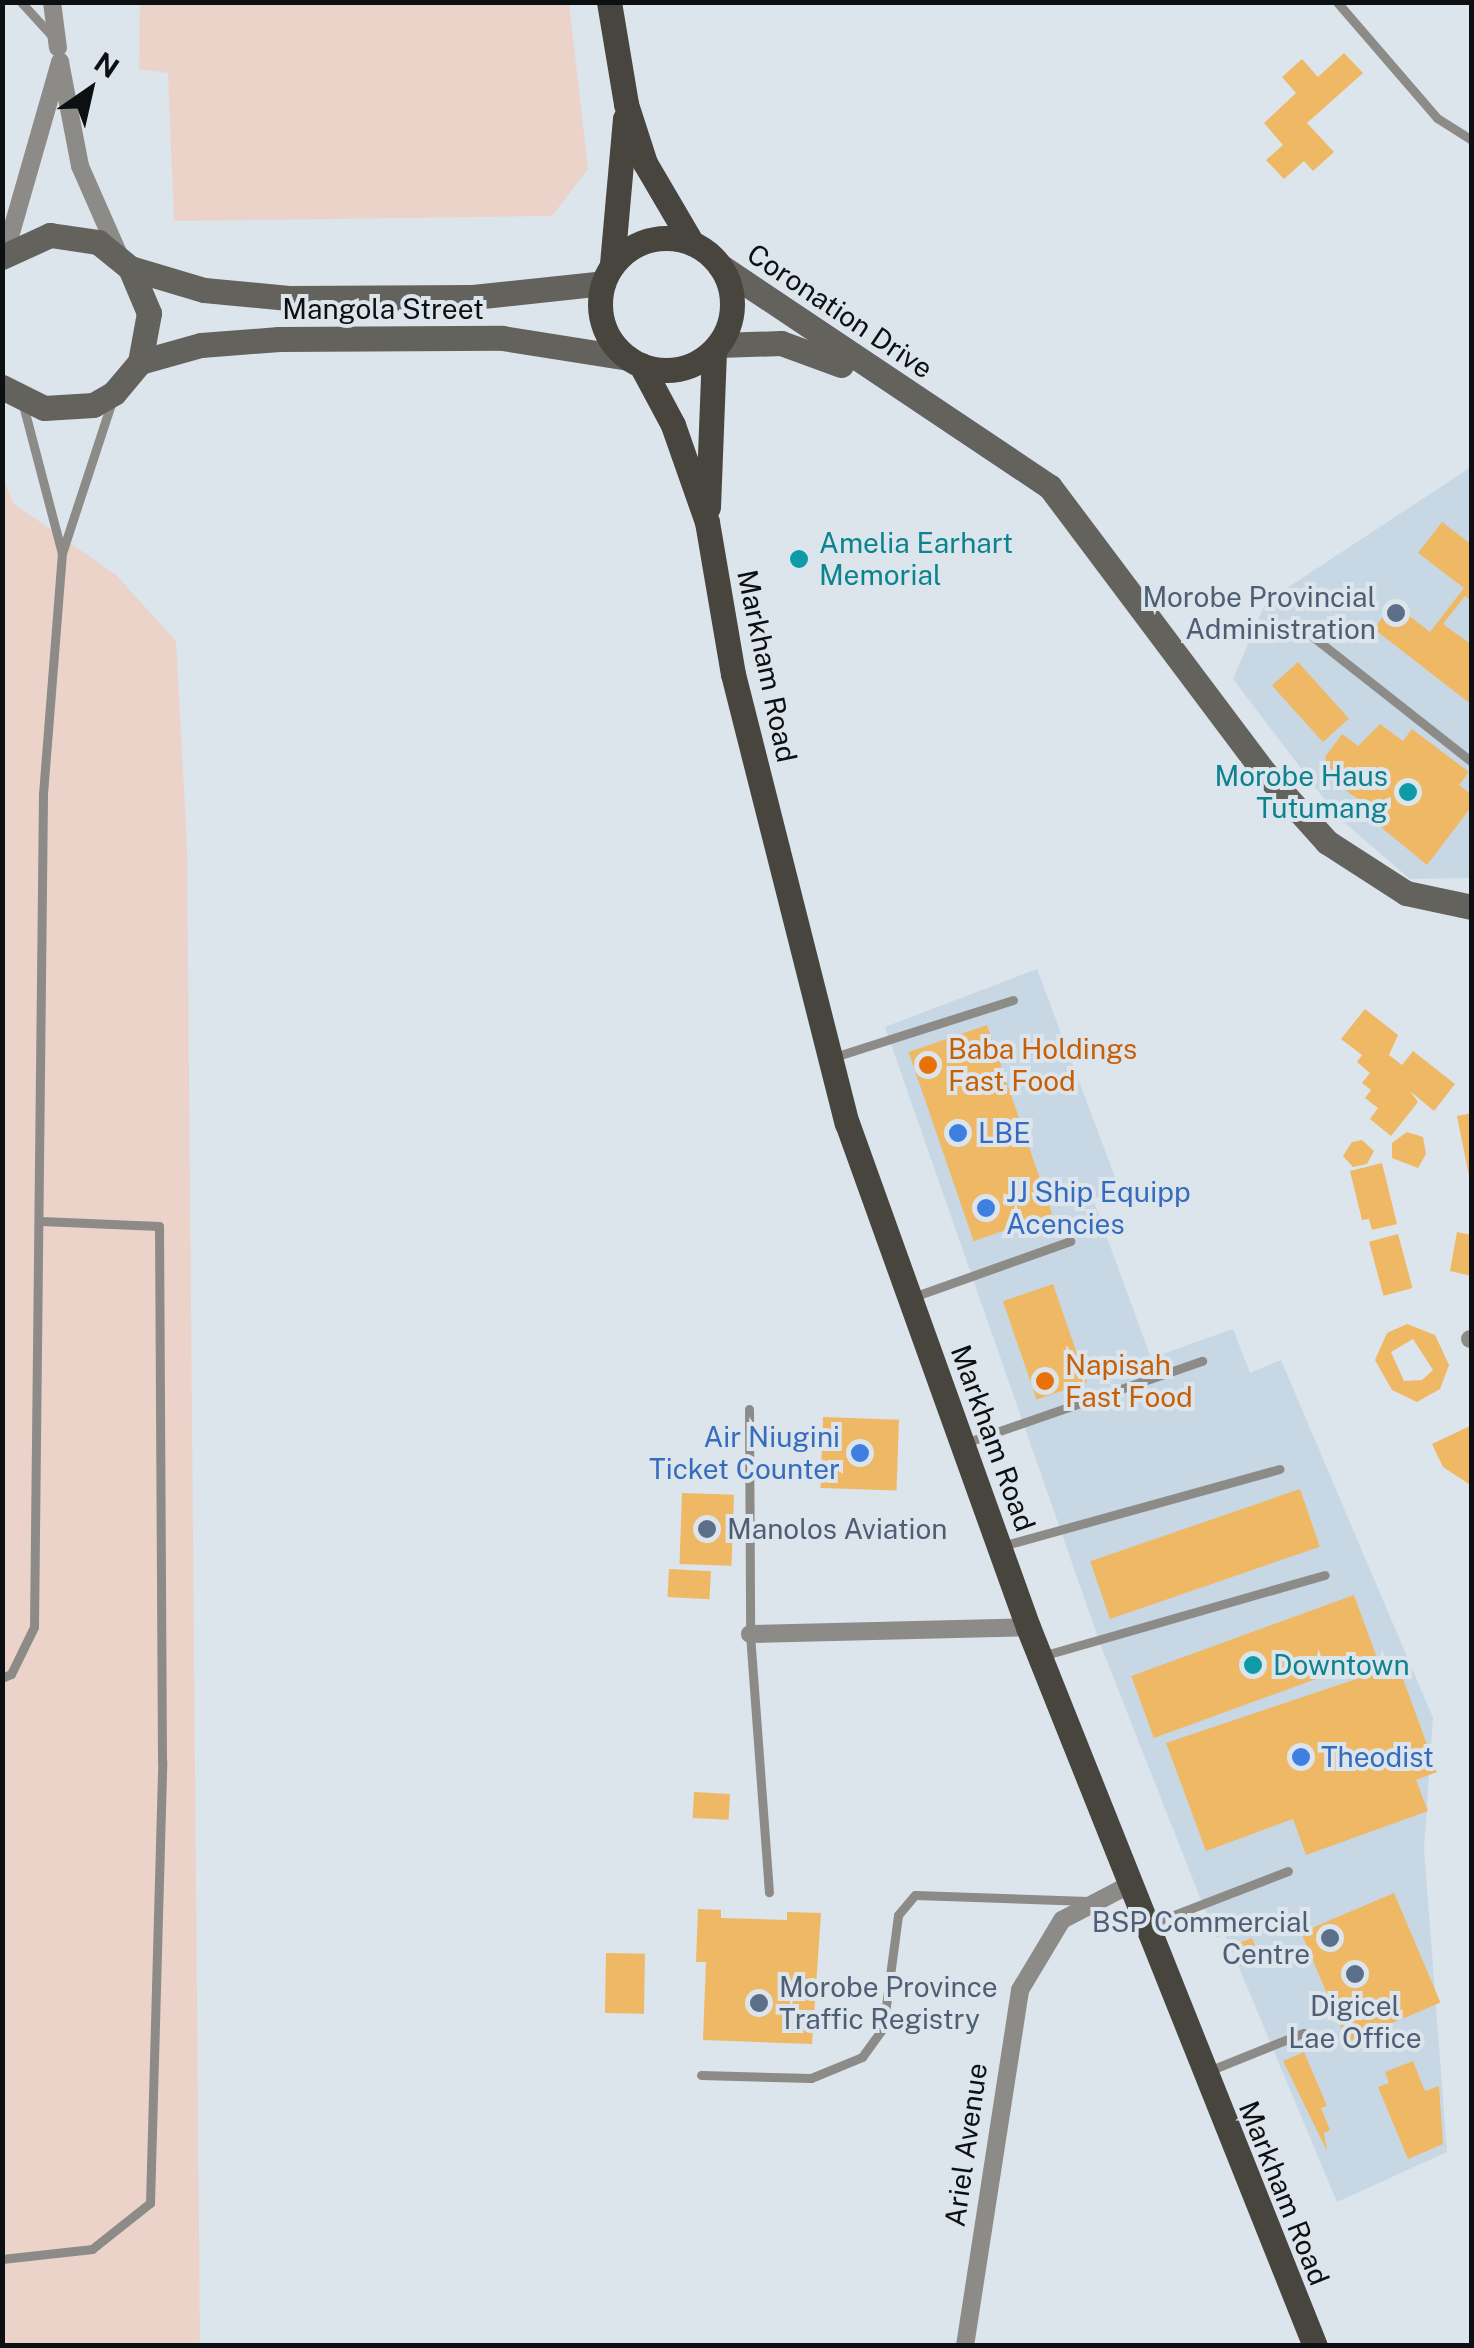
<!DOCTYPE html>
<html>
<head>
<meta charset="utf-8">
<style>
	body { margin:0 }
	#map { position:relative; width:1474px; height:2348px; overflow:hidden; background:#dce4ec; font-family:"Public Sans",sans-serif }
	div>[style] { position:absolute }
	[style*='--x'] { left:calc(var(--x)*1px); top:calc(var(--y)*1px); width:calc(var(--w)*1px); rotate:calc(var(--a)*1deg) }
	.built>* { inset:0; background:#c8d7e4 }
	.industrial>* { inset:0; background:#ebd3ca }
	.building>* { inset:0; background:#efb865; transform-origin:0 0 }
	.lane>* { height:9px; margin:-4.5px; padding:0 4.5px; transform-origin:4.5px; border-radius:4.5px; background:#8d8b87 }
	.street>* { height:18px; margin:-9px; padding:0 9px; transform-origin:9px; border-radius:9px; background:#8d8b87 }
	.secondary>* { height:25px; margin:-12.5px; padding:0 12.5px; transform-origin:12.5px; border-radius:12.5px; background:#64625c }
	.primary>* { height:25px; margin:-12.5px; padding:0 12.5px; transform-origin:12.5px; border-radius:12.5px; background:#48453e }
	.primary>.ring { margin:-12.5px; padding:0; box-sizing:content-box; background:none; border:25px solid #48453e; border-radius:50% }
	.dots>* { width:28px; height:28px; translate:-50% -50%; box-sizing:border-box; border:5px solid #dce4ec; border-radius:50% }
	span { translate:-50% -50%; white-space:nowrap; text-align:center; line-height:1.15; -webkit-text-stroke:8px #dce4ec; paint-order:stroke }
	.street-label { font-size:28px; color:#0d1012 }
	.culture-label { font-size:28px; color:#0d838f }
	.left { translate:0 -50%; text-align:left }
	.right { translate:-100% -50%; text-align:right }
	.service-label { font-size:28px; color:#4e5e75 }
	.food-label { font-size:28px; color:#c56008 }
	.shop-label { font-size:28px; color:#366cbe }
	.frame { position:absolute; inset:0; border:5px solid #0d1012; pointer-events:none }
	.north { position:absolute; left:40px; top:40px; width:100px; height:100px; -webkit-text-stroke:8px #dce4ec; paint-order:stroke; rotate:34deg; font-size:28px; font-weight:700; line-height:40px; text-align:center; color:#0d1012 }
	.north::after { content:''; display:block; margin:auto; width:35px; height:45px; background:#0d1012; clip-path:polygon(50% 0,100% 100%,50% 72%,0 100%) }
</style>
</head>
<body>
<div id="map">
	<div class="built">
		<div style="clip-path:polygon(1471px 467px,1471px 878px,1410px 879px,1338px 817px,1233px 679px,1266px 602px)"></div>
		<div style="clip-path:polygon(1037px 969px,1119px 1188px,1093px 1199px,1151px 1358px,1233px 1329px,1250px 1373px,1281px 1360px,1433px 1718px,1424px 1848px,1447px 2152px,1337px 2202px,1225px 1934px,1216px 1938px,1101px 1646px,885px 1027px)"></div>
	</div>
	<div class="industrial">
		<div style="clip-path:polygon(140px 3px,569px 3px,588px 169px,552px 216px,174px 221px,168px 73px,139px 69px)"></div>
		<div style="clip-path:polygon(2px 476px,13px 503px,116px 575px,176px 641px,187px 846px,200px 2345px,3px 2345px)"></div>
	</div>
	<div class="building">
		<div style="clip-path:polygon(1344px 53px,1363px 73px,1307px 123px,1334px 152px,1313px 171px,1304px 161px,1284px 179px,1266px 160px,1283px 145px,1264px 123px,1296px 93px,1282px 77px,1302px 59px,1318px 77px)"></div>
		<div style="clip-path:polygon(1442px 522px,1472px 545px,1472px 601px,1465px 596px,1443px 624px,1472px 645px,1472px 705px,1374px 629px,1393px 603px,1430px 632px,1464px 588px,1418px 553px)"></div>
		<div style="left:1298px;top:662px;width:76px;height:35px;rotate:48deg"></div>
		<div style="clip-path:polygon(1380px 724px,1403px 741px,1412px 729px,1469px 772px,1459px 785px,1472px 795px,1472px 806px,1427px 865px,1354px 805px,1358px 799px,1345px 790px,1350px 783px,1327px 766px,1325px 757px,1342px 734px,1358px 746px)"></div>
		<div style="clip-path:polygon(1365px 1009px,1398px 1035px,1389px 1055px,1402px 1065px,1413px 1051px,1455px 1084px,1434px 1111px,1410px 1091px,1418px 1102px,1391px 1136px,1370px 1119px,1378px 1108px,1365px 1098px,1371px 1090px,1362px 1083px,1370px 1073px,1357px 1062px,1362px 1055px,1341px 1039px)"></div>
		<div style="left:987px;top:1025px;width:200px;height:83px;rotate:71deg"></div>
		<div style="clip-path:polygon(1472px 1113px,1472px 1181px,1470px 1181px,1457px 1116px)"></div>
		<div style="clip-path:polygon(1407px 1132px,1423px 1137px,1426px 1154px,1418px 1168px,1392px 1158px,1392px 1143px)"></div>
		<div style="clip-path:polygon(1362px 1140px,1374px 1151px,1367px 1164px,1353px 1167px,1343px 1156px,1352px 1142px)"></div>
		<div style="clip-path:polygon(1382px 1163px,1397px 1224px,1372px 1230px,1369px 1219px,1362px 1220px,1350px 1171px)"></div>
		<div style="clip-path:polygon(1457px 1232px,1472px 1235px,1472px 1276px,1450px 1271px)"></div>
		<div style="left:1398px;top:1234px;width:56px;height:30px;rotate:75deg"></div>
		<div style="left:1053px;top:1284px;width:104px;height:53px;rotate:71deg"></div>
		<div style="clip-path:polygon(evenodd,1407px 1324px,1435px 1335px,1449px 1365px,1440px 1389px,1417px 1402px,1392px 1390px,1375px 1360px,1387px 1333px,1407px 1324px,1413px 1339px,1433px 1370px,1422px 1380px,1404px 1381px,1391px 1352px,1413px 1339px)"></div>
		<div style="left:823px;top:1417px;width:76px;height:71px;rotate:2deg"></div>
		<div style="clip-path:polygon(1472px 1425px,1472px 1486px,1443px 1467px,1432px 1444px)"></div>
		<div style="left:1300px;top:1489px;width:61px;height:222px;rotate:71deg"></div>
		<div style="left:682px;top:1493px;width:52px;height:71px;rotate:2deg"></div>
		<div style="left:669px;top:1569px;width:42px;height:28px;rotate:3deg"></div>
		<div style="left:1354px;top:1595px;width:66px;height:237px;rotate:70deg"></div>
		<div style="clip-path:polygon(1398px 1665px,1437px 1772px,1416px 1780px,1428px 1811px,1306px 1855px,1293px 1819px,1206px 1851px,1166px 1743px)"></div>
		<div style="left:694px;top:1792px;width:36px;height:26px;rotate:3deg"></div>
		<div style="left:1394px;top:1893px;width:119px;height:101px;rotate:67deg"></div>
		<div style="clip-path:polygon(698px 1909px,721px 1910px,721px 1918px,787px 1920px,787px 1912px,821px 1913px,812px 2044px,703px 2040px,706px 1962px,696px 1962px)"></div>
		<div style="left:1252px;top:1938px;width:22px;height:21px;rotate:68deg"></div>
		<div style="left:606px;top:1953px;width:39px;height:60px;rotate:1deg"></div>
		<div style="clip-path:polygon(1304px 2052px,1327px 2106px,1321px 2108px,1330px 2130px,1324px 2133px,1327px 2151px,1283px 2061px)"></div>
		<div style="clip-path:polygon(1413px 2061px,1425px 2091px,1439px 2086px,1443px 2144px,1408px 2159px,1378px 2087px,1389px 2083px,1385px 2072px)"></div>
	</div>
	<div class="lane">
		<div style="--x:21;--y:2;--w:46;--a:47.6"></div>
		<div style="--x:1337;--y:2;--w:153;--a:49.2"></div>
		<div style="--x:1437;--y:118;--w:41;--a:32.2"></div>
		<div style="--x:22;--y:401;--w:157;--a:75.3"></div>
		<div style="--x:1303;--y:629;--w:215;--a:38.2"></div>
		<div style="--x:831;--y:1058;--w:191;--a:-17.7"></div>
		<div style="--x:913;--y:1297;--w:167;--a:-19.6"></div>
		<div style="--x:749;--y:1409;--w:225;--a:89.7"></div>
		<div style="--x:750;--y:1634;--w:259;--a:85.8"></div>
		<div style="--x:965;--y:1443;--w:251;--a:-19.1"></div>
		<div style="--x:1002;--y:1546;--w:288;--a:-15.5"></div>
		<div style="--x:1042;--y:1656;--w:294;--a:-16"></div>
		<div style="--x:2;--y:1678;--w:10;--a:-24"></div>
		<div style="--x:11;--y:1674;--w:52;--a:-63.9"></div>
		<div style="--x:34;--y:1627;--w:833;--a:-89.38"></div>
		<div style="--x:43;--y:794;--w:242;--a:-85.5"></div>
		<div style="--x:62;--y:553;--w:160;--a:-71.8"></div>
		<div style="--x:1148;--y:1925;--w:150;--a:-21.1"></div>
		<div style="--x:1206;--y:2072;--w:105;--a:-21.9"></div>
		<div style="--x:701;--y:2075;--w:110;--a:1.6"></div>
		<div style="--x:811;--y:2078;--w:55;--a:-22.4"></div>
		<div style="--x:862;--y:2057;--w:36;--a:-54"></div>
		<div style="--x:883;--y:2028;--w:114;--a:-82.4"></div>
		<div style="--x:898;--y:1915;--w:26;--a:-50"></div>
		<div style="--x:915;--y:1895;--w:173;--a:2"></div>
		<div style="--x:2;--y:2259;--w:91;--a:-6.3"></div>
		<div style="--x:92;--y:2249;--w:74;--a:-38.4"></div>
		<div style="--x:150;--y:2203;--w:442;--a:-88.4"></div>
		<div style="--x:162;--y:1761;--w:535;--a:-90.32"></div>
		<div style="--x:159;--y:1226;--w:118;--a:-177.6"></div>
	</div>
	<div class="street">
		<div style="--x:52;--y:2;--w:46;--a:82.6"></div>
		<div style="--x:60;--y:62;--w:106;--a:79.1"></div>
		<div style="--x:80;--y:166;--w:97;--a:66.3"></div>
		<div style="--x:5;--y:254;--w:200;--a:-74"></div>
		<div style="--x:1470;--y:1339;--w:2;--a:0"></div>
		<div style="--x:750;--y:1634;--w:278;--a:-1.4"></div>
		<div style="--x:965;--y:2346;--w:360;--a:-81.2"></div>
		<div style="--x:1020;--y:1990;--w:82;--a:-59"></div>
		<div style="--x:1062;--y:1920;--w:76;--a:-27.6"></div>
	</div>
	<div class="secondary">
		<div style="--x:2;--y:257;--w:53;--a:-24.6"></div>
		<div style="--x:50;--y:235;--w:49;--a:8.3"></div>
		<div style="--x:98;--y:242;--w:41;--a:39.1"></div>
		<div style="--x:130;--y:268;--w:49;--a:67.1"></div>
		<div style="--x:149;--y:313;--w:50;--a:100.4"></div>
		<div style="--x:140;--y:362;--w:40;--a:130"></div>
		<div style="--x:114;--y:393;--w:24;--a:150"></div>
		<div style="--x:93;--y:405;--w:49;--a:176.5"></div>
		<div style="--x:44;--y:408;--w:47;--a:-153.4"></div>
		<div style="--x:720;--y:266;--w:397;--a:33.8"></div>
		<div style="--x:1050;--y:487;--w:358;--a:53.1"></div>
		<div style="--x:1265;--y:773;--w:93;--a:48.1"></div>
		<div style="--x:1327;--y:842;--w:94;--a:32.8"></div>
		<div style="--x:1406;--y:893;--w:67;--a:12"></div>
		<div style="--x:130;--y:268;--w:77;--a:16.6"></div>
		<div style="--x:204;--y:290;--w:85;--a:5.4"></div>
		<div style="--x:289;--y:298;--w:184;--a:-0.3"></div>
		<div style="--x:473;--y:297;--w:131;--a:-6.1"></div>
		<div style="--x:718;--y:345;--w:63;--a:-1.8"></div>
		<div style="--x:781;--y:343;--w:64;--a:20.1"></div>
		<div style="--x:140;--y:362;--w:63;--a:-15.6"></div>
		<div style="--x:201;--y:345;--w:78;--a:-4.4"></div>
		<div style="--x:279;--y:339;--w:223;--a:-0.3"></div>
		<div style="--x:502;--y:338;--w:128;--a:9"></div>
	</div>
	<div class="primary">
		<div style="--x:609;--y:2;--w:103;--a:80.5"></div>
		<div style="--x:626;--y:104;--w:62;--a:72.1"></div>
		<div style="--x:645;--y:163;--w:93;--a:59.6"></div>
		<div class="ring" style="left:600px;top:238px;width:107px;height:107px"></div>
		<div style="--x:612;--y:264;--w:146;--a:-84.9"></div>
		<div style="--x:641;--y:365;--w:68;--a:61.9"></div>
		<div style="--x:673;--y:425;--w:103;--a:70.7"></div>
		<div style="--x:707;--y:522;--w:154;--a:80.3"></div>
		<div style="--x:733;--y:674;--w:463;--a:75.8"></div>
		<div style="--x:847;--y:1123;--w:536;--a:70.25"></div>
		<div style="--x:1028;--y:1627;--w:774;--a:68.24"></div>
		<div style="--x:708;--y:507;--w:156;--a:-87.8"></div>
	</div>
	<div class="dots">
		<div style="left:799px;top:559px;background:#0f9aa8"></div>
		<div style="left:1396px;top:613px;background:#5c6f8a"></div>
		<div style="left:1408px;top:792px;background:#0f9aa8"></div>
		<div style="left:928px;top:1065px;background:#e8710a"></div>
		<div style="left:958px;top:1133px;background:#3f7fe0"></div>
		<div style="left:986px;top:1208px;background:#3f7fe0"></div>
		<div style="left:1045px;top:1381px;background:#e8710a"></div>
		<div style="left:860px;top:1453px;background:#3f7fe0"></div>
		<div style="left:707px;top:1529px;background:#5c6f8a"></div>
		<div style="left:1253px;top:1665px;background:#0f9aa8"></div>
		<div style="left:1301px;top:1757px;background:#3f7fe0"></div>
		<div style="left:1330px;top:1938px;background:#5c6f8a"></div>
		<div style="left:1355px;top:1974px;background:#5c6f8a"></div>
		<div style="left:759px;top:2003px;background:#5c6f8a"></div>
	</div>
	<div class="street-label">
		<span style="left:383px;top:309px">Mangola Street</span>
		<span style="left:840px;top:311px;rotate:34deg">Coronation Drive</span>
		<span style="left:767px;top:666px;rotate:78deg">Markham Road</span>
		<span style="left:993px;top:1438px;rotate:70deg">Markham Road</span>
		<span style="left:966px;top:2145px;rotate:-82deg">Ariel Avenue</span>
		<span style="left:1284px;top:2193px;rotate:68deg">Markham Road</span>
	</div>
	<div class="culture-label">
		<span class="left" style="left:819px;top:559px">Amelia Earhart<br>Memorial</span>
		<span class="right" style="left:1388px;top:792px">Morobe Haus<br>Tutumang</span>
		<span class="left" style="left:1273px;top:1665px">Downtown</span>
	</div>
	<div class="service-label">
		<span class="right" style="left:1376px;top:613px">Morobe Provincial<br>Administration</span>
		<span class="left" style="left:727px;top:1529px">Manolos Aviation</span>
		<span class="right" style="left:1310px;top:1938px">BSP Commercial<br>Centre</span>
		<span class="left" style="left:779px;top:2003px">Morobe Province<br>Traffic Registry</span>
		<span style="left:1355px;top:2022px">Digicel<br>Lae Office</span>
	</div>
	<div class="food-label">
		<span class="left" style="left:948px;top:1065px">Baba Holdings<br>Fast Food</span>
		<span class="left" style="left:1065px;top:1381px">Napisah<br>Fast Food</span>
	</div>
	<div class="shop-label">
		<span class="left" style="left:978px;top:1133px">LBE</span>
		<span class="left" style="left:1006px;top:1208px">JJ Ship Equipp<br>Acencies</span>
		<span class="right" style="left:840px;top:1453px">Air Niugini<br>Ticket Counter</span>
		<span class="left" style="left:1321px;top:1757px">Theodist</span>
	</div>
	<div class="frame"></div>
	<div class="north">N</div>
</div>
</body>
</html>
